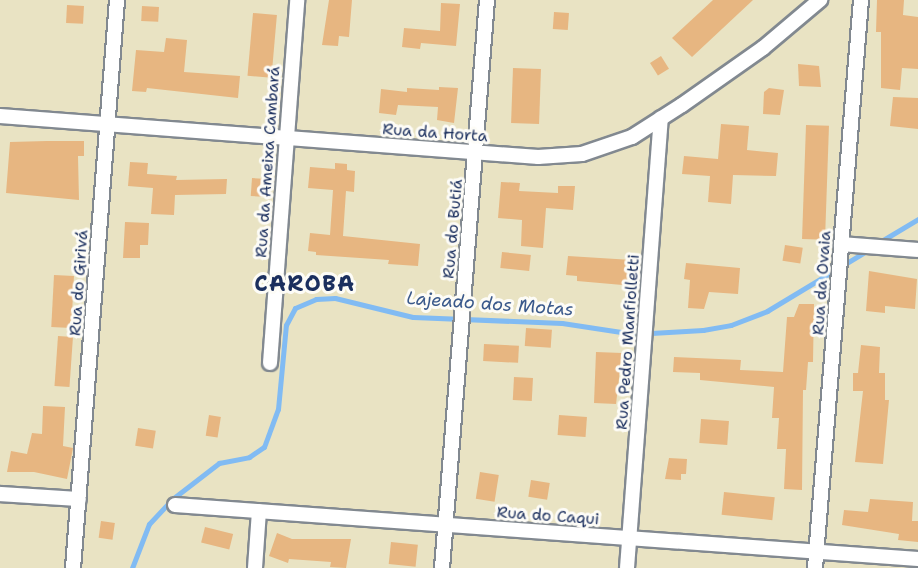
<!DOCTYPE html>
<html>
<head>
<meta charset="utf-8">
<style>
	body { margin:0 }
	#map { position:relative; width:918px; height:568px; overflow:hidden; background:#e9e3c3; font-family:"Shantell Sans",sans-serif }
	div>[style] { position:absolute }
	[style*='--x'] { left:calc(var(--x)*1px); top:calc(var(--y)*1px); width:calc(var(--w)*1px); rotate:calc(var(--a)*1deg) }
	.stream>* { height:5px; margin:-2.5px; padding:0 2.5px; transform-origin:2.5px; border-radius:2.5px; background:#81bbf3 }
	.building>* { inset:0; background:#e7b681; transform-origin:0 0 }
	.roads { filter:drop-shadow(2px 0 #828990) drop-shadow(-2px 0 #828990) drop-shadow(0 2px #828990) drop-shadow(0 -2px #828990) }
	.minor>* { height:14px; margin:-7px; padding:0 7px; transform-origin:7px; border-radius:7px; background:#fff }
	span { translate:-50% -50%; white-space:nowrap; text-align:center; line-height:1.15; -webkit-text-stroke:6px #fdfcf7; paint-order:stroke }
	.street-label { font-size:16px; color:#1b2f5e }
	.water-label { font-size:18px; color:#3a598b; font-style:italic }
	.district-label { font-size:22px; color:#1b2f5e; font-weight:700; letter-spacing:1.5px }
</style>
</head>
<body>
<div id="map">
	<div class="stream">
		<div style="--x:878;--y:243;--w:47;--a:-31"></div>
		<div style="--x:132;--y:568;--w:47;--a:-68.9"></div>
		<div style="--x:149;--y:524;--w:33;--a:-47"></div>
		<div style="--x:171;--y:500;--w:61;--a:-37.6"></div>
		<div style="--x:219;--y:463;--w:31;--a:-11"></div>
		<div style="--x:249;--y:457;--w:18;--a:-34"></div>
		<div style="--x:264;--y:447;--w:40;--a:-69.8"></div>
		<div style="--x:278;--y:409;--w:84;--a:-84.6"></div>
		<div style="--x:286;--y:325;--w:19;--a:-62"></div>
		<div style="--x:295;--y:308;--w:23;--a:-23"></div>
		<div style="--x:316;--y:299;--w:19;--a:-3"></div>
		<div style="--x:335;--y:298;--w:80;--a:13.7"></div>
		<div style="--x:413;--y:317;--w:149;--a:2.3"></div>
		<div style="--x:562;--y:323;--w:73;--a:8.7"></div>
		<div style="--x:634;--y:334;--w:69;--a:-3.3"></div>
		<div style="--x:703;--y:330;--w:28;--a:-10"></div>
		<div style="--x:731;--y:325;--w:39;--a:-21"></div>
		<div style="--x:767;--y:311;--w:118;--a:-31.1"></div>
	</div>
	<div class="building">
		<div style="clip-path:polygon(329px 0,352px 0,349px 37px,339px 36px,338px 46px,322px 45px)"></div>
		<div style="clip-path:polygon(713px 0,753px 0,692px 57px,672px 38px)"></div>
		<div style="clip-path:polygon(877px 0,904px 0,903px 15px,918px 17px,918px 69px,902px 68px,900px 90px,881px 88px,881px 32px,876px 32px)"></div>
		<div style="clip-path:polygon(441px 3px,460px 4px,456px 46px,421px 43px,420px 49px,402px 47px,404px 28px,440px 31px)"></div>
		<div style="left:67px;top:5px;width:17px;height:18px;rotate:3deg"></div>
		<div style="left:142px;top:6px;width:17px;height:15px;rotate:3deg"></div>
		<div style="left:554px;top:12px;width:15px;height:17px;rotate:4deg"></div>
		<div style="left:253px;top:13px;width:24px;height:63px;rotate:5deg"></div>
		<div style="clip-path:polygon(166px 38px,187px 40px,184px 72px,240px 76px,238px 98px,147px 88px,146px 92px,132px 91px,136px 50px,164px 52px)"></div>
		<div style="left:661px;top:56px;width:15px;height:13px;rotate:58deg"></div>
		<div style="clip-path:polygon(798px 64px,819px 66px,821px 87px,799px 86px)"></div>
		<div style="left:513px;top:68px;width:28px;height:55px;rotate:2deg"></div>
		<div style="clip-path:polygon(439px 87px,458px 88px,454px 123px,437px 120px,438px 107px,398px 105px,396px 115px,379px 113px,381px 89px,407px 92px,407px 88px,439px 90px)"></div>
		<div style="clip-path:polygon(769px 88px,784px 90px,780px 115px,763px 114px,764px 92px)"></div>
		<div style="clip-path:polygon(893px 97px,918px 98px,918px 129px,890px 126px)"></div>
		<div style="clip-path:polygon(721px 124px,749px 126px,747px 150px,778px 153px,776px 176px,733px 175px,731px 204px,708px 202px,710px 176px,682px 174px,684px 156px,718px 159px)"></div>
		<div style="left:806px;top:125px;width:23px;height:114px;rotate:2deg"></div>
		<div style="clip-path:polygon(47px 141px,84px 141px,84px 156px,78px 156px,79px 200px,6px 193px,10px 142px)"></div>
		<div style="clip-path:polygon(130px 162px,148px 163px,147px 174px,177px 176px,176px 180px,227px 179px,226px 194px,175px 195px,174px 215px,151px 214px,153px 188px,128px 186px)"></div>
		<div style="clip-path:polygon(335px 163px,347px 164px,347px 170px,355px 171px,354px 192px,346px 191px,343px 236px,420px 244px,418px 266px,388px 264px,389px 260px,316px 255px,316px 252px,308px 251px,310px 233px,330px 235px,333px 190px,308px 188px,310px 167px,335px 169px)"></div>
		<div style="left:252px;top:178px;width:15px;height:18px;rotate:4deg"></div>
		<div style="clip-path:polygon(501px 182px,520px 183px,519px 191px,558px 193px,558px 186px,575px 186px,573px 210px,546px 208px,543px 248px,521px 246px,522px 220px,498px 218px)"></div>
		<div style="clip-path:polygon(125px 222px,149px 223px,148px 245px,140px 245px,140px 258px,123px 258px)"></div>
		<div style="left:785px;top:245px;width:18px;height:16px;rotate:9deg"></div>
		<div style="left:502px;top:252px;width:29px;height:16px;rotate:6deg"></div>
		<div style="clip-path:polygon(568px 256px,632px 260px,634px 286px,577px 281px,577px 276px,566px 275px)"></div>
		<div style="clip-path:polygon(686px 263px,740px 268px,738px 294px,709px 292px,704px 309px,688px 308px,690px 280px,684px 279px)"></div>
		<div style="clip-path:polygon(869px 271px,917px 279px,915px 309px,885px 306px,885px 313px,866px 311px)"></div>
		<div style="left:54px;top:275px;width:20px;height:52px;rotate:3deg"></div>
		<div style="clip-path:polygon(799px 304px,814px 304px,813px 362px,808px 362px,806px 390px,803px 390px,802px 490px,784px 489px,786px 449px,777px 449px,779px 418px,772px 418px,774px 387px,700px 380px,700px 373px,673px 372px,674px 357px,741px 360px,740px 370px,783px 372px,787px 317px,794px 317px)"></div>
		<div style="left:526px;top:328px;width:26px;height:18px;rotate:4deg"></div>
		<div style="left:58px;top:336px;width:15px;height:50px;rotate:4deg"></div>
		<div style="left:484px;top:344px;width:35px;height:17px;rotate:3deg"></div>
		<div style="clip-path:polygon(861px 345px,880px 347px,879px 373px,885px 373px,885px 400px,889px 400px,883px 464px,855px 462px,863px 391px,853px 391px,853px 373px,858px 373px)"></div>
		<div style="clip-path:polygon(596px 352px,622px 353px,616px 404px,594px 403px)"></div>
		<div style="left:514px;top:377px;width:19px;height:23px;rotate:3deg"></div>
		<div style="clip-path:polygon(43px 406px,65px 407px,63px 446px,73px 448px,67px 479px,34px 472px,7px 472px,11px 451px,27px 454px,32px 433px,42px 434px)"></div>
		<div style="left:209px;top:415px;width:12px;height:21px;rotate:9deg"></div>
		<div style="left:559px;top:415px;width:28px;height:20px;rotate:4deg"></div>
		<div style="left:701px;top:419px;width:28px;height:24px;rotate:4deg"></div>
		<div style="left:138px;top:428px;width:18px;height:18px;rotate:9deg"></div>
		<div style="clip-path:polygon(669px 458px,687px 459px,686px 474px,681px 474px,681px 480px,665px 479px)"></div>
		<div style="left:480px;top:472px;width:19px;height:27px;rotate:9deg"></div>
		<div style="left:531px;top:480px;width:19px;height:17px;rotate:9deg"></div>
		<div style="left:724px;top:492px;width:51px;height:23px;rotate:6deg"></div>
		<div style="clip-path:polygon(870px 499px,913px 502px,912px 521px,918px 521px,918px 542px,898px 540px,899px 534px,842px 525px,844px 510px,868px 512px)"></div>
		<div style="left:101px;top:521px;width:14px;height:17px;rotate:8deg"></div>
		<div style="left:205px;top:527px;width:29px;height:16px;rotate:14deg"></div>
		<div style="clip-path:polygon(277px 533px,292px 539px,351px 539px,346px 568px,330px 567px,331px 562px,289px 559px,288px 563px,269px 556px)"></div>
		<div style="left:391px;top:542px;width:27px;height:22px;rotate:6deg"></div>
	</div>
	<div class="roads">
		<div class="minor">
			<div style="--x:0;--y:116;--w:540;--a:4.36"></div>
			<div style="--x:538;--y:157;--w:44;--a:-3.9"></div>
			<div style="--x:582;--y:154;--w:53;--a:-18.8"></div>
			<div style="--x:632;--y:137;--w:59;--a:-32.6"></div>
			<div style="--x:682;--y:105;--w:99;--a:-35.1"></div>
			<div style="--x:763;--y:48;--w:75;--a:-40.1"></div>
			<div style="--x:841;--y:244;--w:77;--a:4.5"></div>
			<div style="--x:270;--y:363;--w:364;--a:-85.7"></div>
			<div style="--x:0;--y:494;--w:79;--a:3.6"></div>
			<div style="--x:175;--y:505;--w:745;--a:4.16"></div>
			<div style="--x:73;--y:568;--w:570;--a:-85.57"></div>
			<div style="--x:255;--y:568;--w:57;--a:-86"></div>
			<div style="--x:442;--y:568;--w:570;--a:-85.47"></div>
			<div style="--x:627;--y:568;--w:451;--a:-85.7"></div>
			<div style="--x:815;--y:568;--w:570;--a:-85.37"></div>
		</div>
	</div>
	<div class="street-label">
		<span style="left:435px;top:133px;rotate:4deg">Rua da Horta</span>
		<span style="left:268px;top:162px;rotate:-86deg">Rua da Ameixa Cambará</span>
		<span style="left:453px;top:229px;rotate:-85deg">Rua do Butiá</span>
		<span style="left:79px;top:283px;rotate:-86deg">Rua do Girivá</span>
		<span style="left:822px;top:283px;rotate:-86deg">Rua da Ovaia</span>
		<span style="left:628px;top:342px;rotate:-86deg">Rua Pedro Manfiolletti</span>
		<span style="left:548px;top:516px;rotate:4deg">Rua do Caqui</span>
	</div>
	<div class="water-label">
		<span style="left:490px;top:304px;rotate:4deg">Lajeado dos Motas</span>
	</div>
	<div class="district-label">
		<span style="left:305px;top:284px">CAROBA</span>
	</div>
</div>
</body>
</html>
